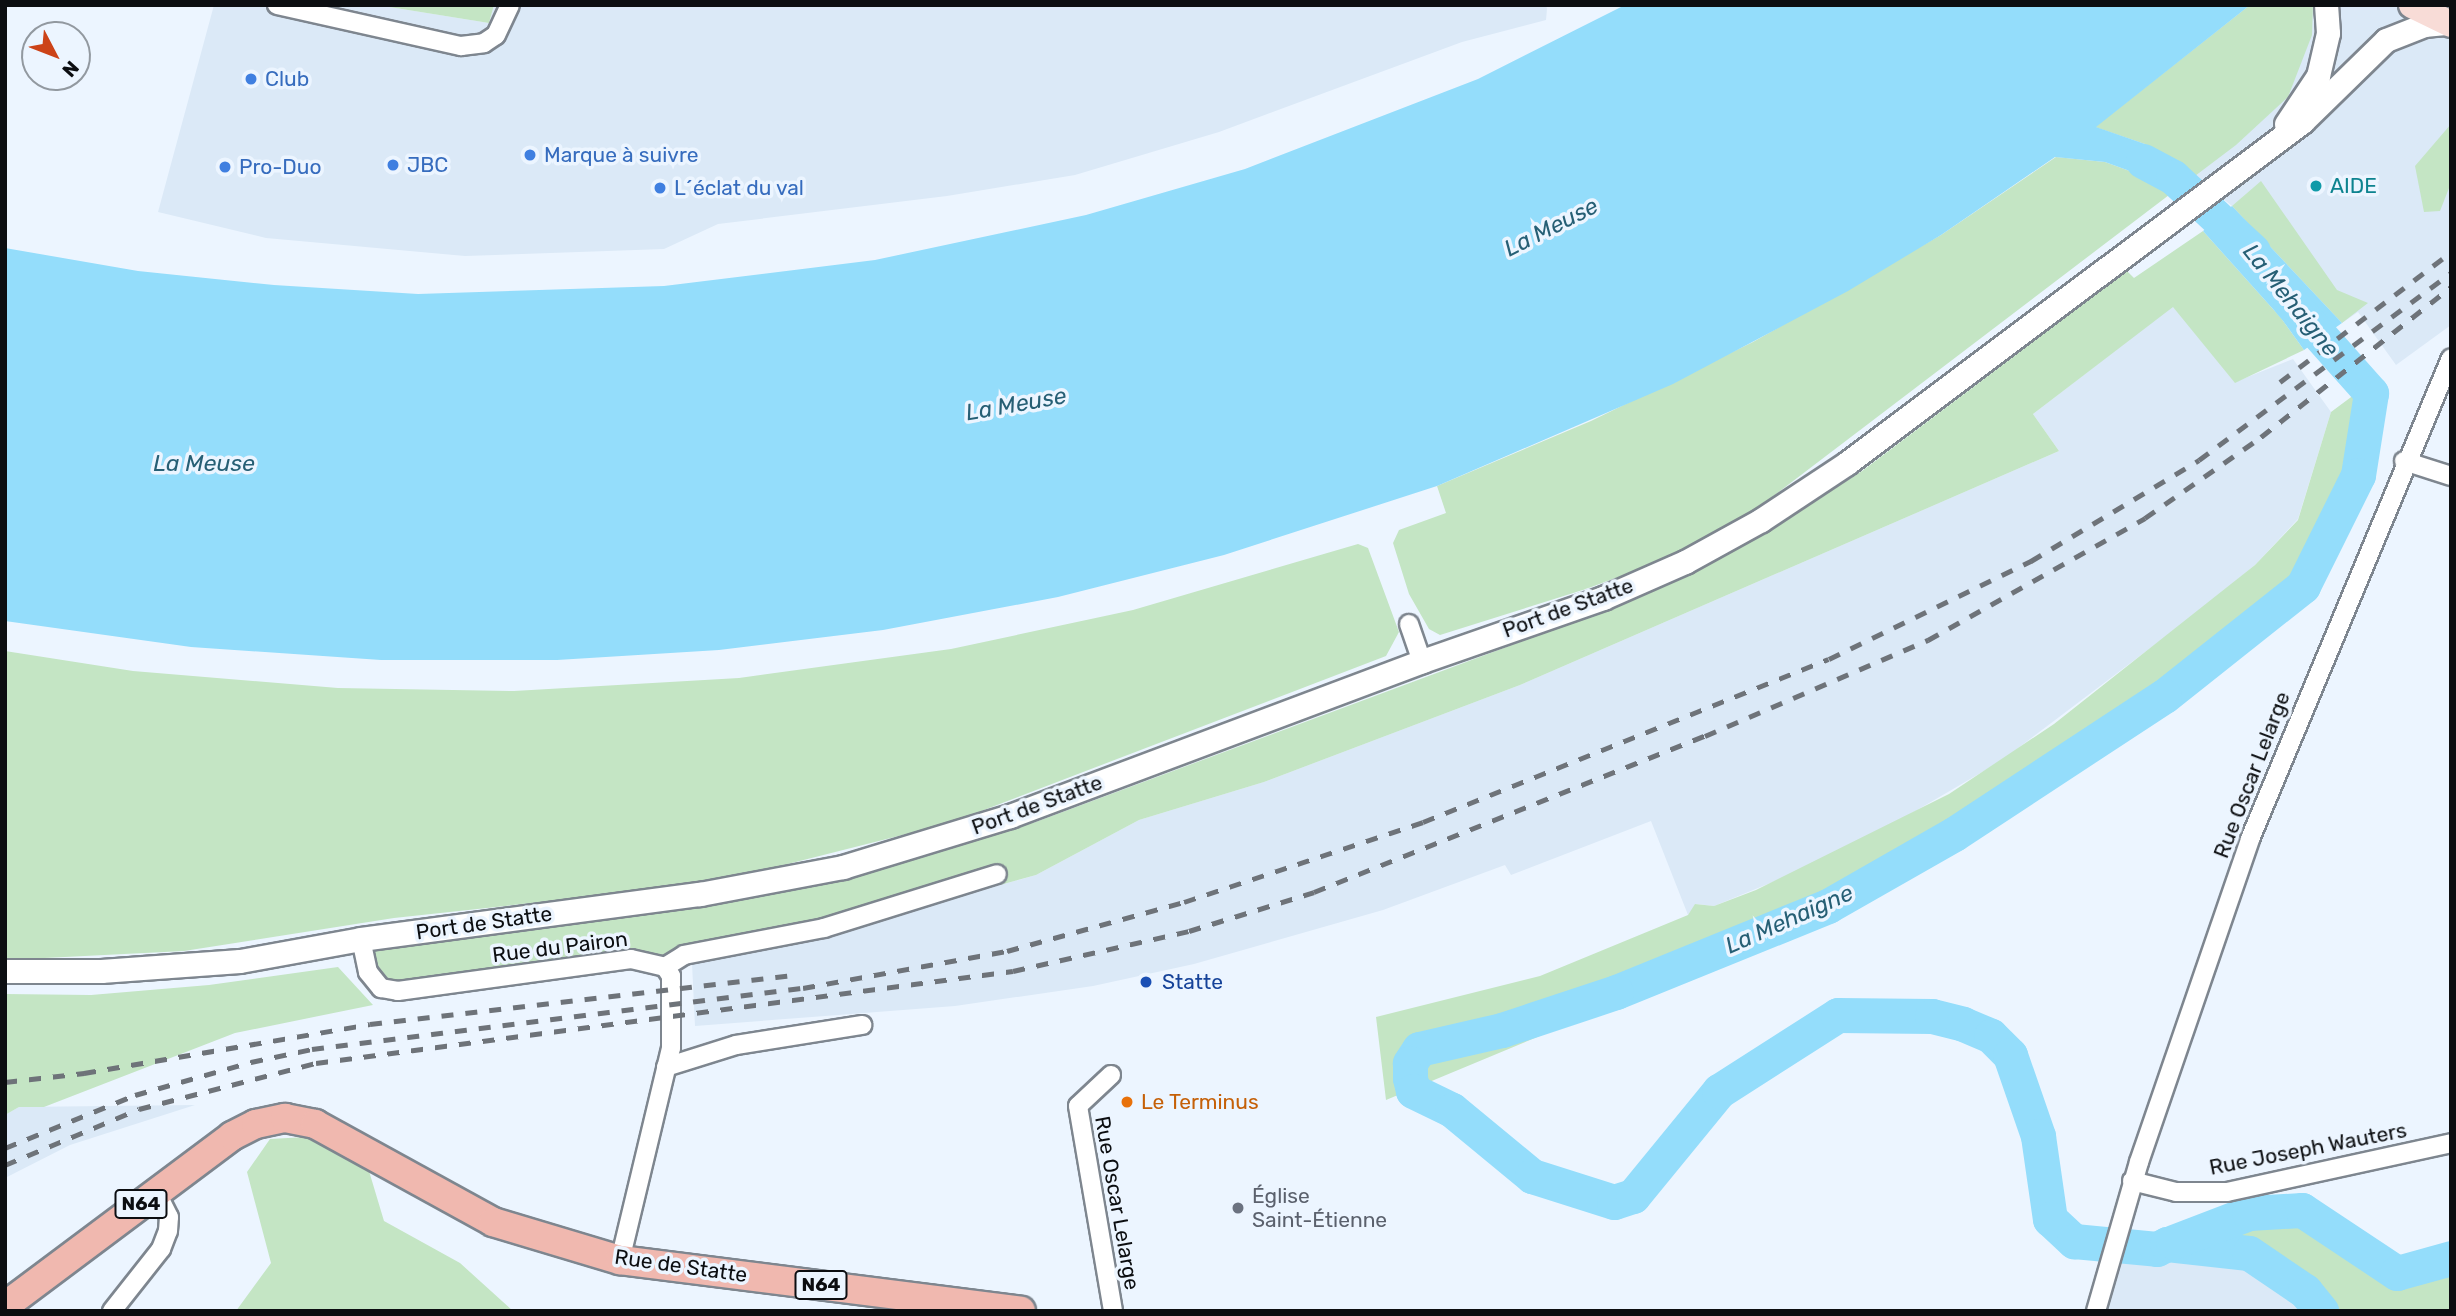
<!DOCTYPE html>
<html>
<head>
<meta charset="utf-8">
<style>
	body { margin:0 }
	#map { position:relative; width:2456px; height:1316px; overflow:hidden; background:#ecf5ff; font-family:Rubik,sans-serif }
	div>[style] { position:absolute }
	[style*='--x'] { left:calc(var(--x)*1px); top:calc(var(--y)*1px); width:calc(var(--w)*1px); rotate:calc(var(--a)*1deg) }
	.built>* { inset:0; background:#dbe9f7 }
	.green>* { inset:0; background:#c4e5c4 }
	.water>* { inset:0; background:#94ddfb }
	.river>* { height:35px; margin:-17.5px; padding:0 17.5px; transform-origin:17.5px; border-radius:17.5px; background:#94ddfb }
	.roads { filter:drop-shadow(2px 0 #7e868f) drop-shadow(-2px 0 #7e868f) drop-shadow(0 2px #7e868f) drop-shadow(0 -2px #7e868f) }
	.minor>* { height:18px; margin:-9px; padding:0 9px; transform-origin:9px; border-radius:9px; background:#fff }
	.tertiary>* { height:23px; margin:-11.5px; padding:0 11.5px; transform-origin:11.5px; border-radius:11.5px; background:#fff }
	.secondary>* { height:26px; margin:-13px; padding:0 13px; transform-origin:13px; border-radius:13px; background:#f8dcd7 }
	.primary>* { height:28px; margin:-14px; padding:0 14px; transform-origin:14px; border-radius:14px; background:#f0b8af }
	.rail>* { height:5px; margin-top:-2.5px; transform-origin:0; background:repeating-linear-gradient(90deg,#6e7379 0 12px,transparent 0 24px) }
	.dots>* { width:19px; height:19px; translate:-50% -50%; box-sizing:border-box; border:4px solid #ecf5ff; border-radius:50% }
	span { translate:-50% -50%; white-space:nowrap; text-align:center; line-height:1.15; -webkit-text-stroke:7px #ecf5ff; paint-order:stroke }
	.shield-label span { padding:2px 5px; background:#ecf5ff; border:2px solid; border-radius:5px; -webkit-text-stroke-width:0 }
	.shield-label { font-size:19px; color:#0c0e11; font-weight:700 }
	.shop-label { font-size:21px; color:#366cbe }
	.left { translate:0 -50%; text-align:left }
	.culture-label { font-size:21px; color:#0d838f }
	.street-label { font-size:21px; color:#0c0e11 }
	.transit-label { font-size:21px; color:#164399 }
	.food-label { font-size:21px; color:#c56008 }
	.worship-label { font-size:21px; color:#5b616d }
	.water-label { font-size:23px; color:#265f75; font-style:italic }
	.frame { position:absolute; inset:0; border:7px solid #0c0e11; pointer-events:none }
	.north { position:absolute; left:21px; top:21px; width:70px; height:70px; box-sizing:border-box; background:#ecf5ff; border:2px solid #9299a0; border-radius:50%; rotate:132deg; font-size:19px; font-weight:700; line-height:28px; text-align:center; color:#0c0e11 }
	.north::after { content:''; display:block; margin:auto; width:24px; height:32px; background:#cc4318; clip-path:polygon(50% 0,100% 100%,50% 72%,0 100%) }
</style>
</head>
<body>
<div id="map">
	<div class="built">
		<div style="clip-path:polygon(214px 5px,377px 5px,489px 23px,494px 5px,1546px 5px,1547px 9px,1546px 20px,1462px 42px,1219px 132px,1075px 175px,947px 196px,718px 224px,664px 249px,465px 256px,266px 238px,158px 212px)"></div>
		<div style="clip-path:polygon(2250px 5px,2451px 5px,2451px 325px,2396px 365px,2358px 312px,2342px 323px,2232px 206px,2195px 176px,2145px 144px,2095px 127px)"></div>
		<div style="clip-path:polygon(2173px 306px,2235px 382px,2293px 359px,2331px 412px,2298px 519px,2255px 565px,2194px 615px,2001px 761px,1900px 820px,1797px 872px,1714px 906px,1696px 904px,1688px 915px,1651px 821px,1511px 875px,1505px 865px,1383px 910px,1194px 964px,1093px 986px,955px 1006px,695px 1026px,692px 963px,846px 929px,1036px 875px,1139px 820px,1264px 782px,1520px 685px,2059px 451px,2033px 414px)"></div>
		<div style="clip-path:polygon(195px 1105px,70px 1145px,5px 1178px,5px 1115px,19px 1107px)"></div>
		<div style="clip-path:polygon(2167px 1244px,2249px 1253px,2305px 1291px,2321px 1311px,2096px 1311px,2107px 1266px)"></div>
	</div>
	<div class="green">
		<div style="clip-path:polygon(377px 5px,494px 5px,489px 23px)"></div>
		<div style="clip-path:polygon(2250px 5px,2313px 5px,2312px 35px,2288px 97px,2236px 145px,2195px 176px,2145px 144px,2095px 127px)"></div>
		<div style="clip-path:polygon(2451px 124px,2451px 183px,2440px 211px,2424px 212px,2415px 166px)"></div>
		<div style="clip-path:polygon(2056px 157px,2105px 162px,2138px 174px,2169px 195px,1751px 513px,1667px 559px,1586px 589px,1440px 635px,1429px 629px,1409px 594px,1393px 543px,1399px 530px,1446px 513px,1437px 486px,1591px 421px,1753px 342px,1941px 235px)"></div>
		<div style="clip-path:polygon(2261px 181px,2337px 290px,2368px 303px,2342px 323px,2232px 206px)"></div>
		<div style="clip-path:polygon(2203px 231px,2281px 318px,2304px 350px,2235px 383px,2173px 307px,2033px 414px,2059px 451px,1520px 685px,1264px 782px,1139px 820px,1036px 875px,1000px 885px,997px 874px,824px 928px,656px 962px,381px 988px,361px 939px,700px 894px,1010px 816px,1033px 823px,1609px 609px,1691px 573px,1768px 531px,1862px 471px,2127px 271px,2134px 278px)"></div>
		<div style="clip-path:polygon(2366px 386px,2371px 393px,2358px 475px,2312px 583px,2167px 702px,1924px 863px,1828px 916px,1386px 1100px,1376px 1017px,1540px 976px,1688px 915px,1695px 904px,1714px 906px,1756px 890px,1949px 794px,2054px 724px,2255px 565px,2298px 520px,2331px 412px)"></div>
		<div style="clip-path:polygon(1358px 544px,1368px 548px,1399px 632px,1386px 656px,950px 823px,752px 873px,615px 894px,394px 918px,184px 951px,5px 960px,5px 651px,133px 671px,338px 688px,514px 691px,739px 678px,951px 649px,1133px 610px)"></div>
		<div style="clip-path:polygon(338px 967px,373px 1005px,235px 1033px,44px 1107px,19px 1107px,5px 1115px,5px 994px,91px 995px,209px 985px)"></div>
		<div style="clip-path:polygon(306px 1137px,369px 1171px,384px 1221px,460px 1263px,513px 1311px,236px 1311px,271px 1263px,247px 1172px,270px 1139px)"></div>
		<div style="clip-path:polygon(2302px 1210px,2397px 1273px,2416px 1256px,2451px 1250px,2451px 1311px,2321px 1311px,2305px 1291px,2249px 1253px,2167px 1244px,2249px 1213px)"></div>
	</div>
	<div class="water">
		<div style="clip-path:polygon(1625px 5px,2250px 5px,2096px 127px,2145px 144px,2195px 176px,2169px 195px,2138px 174px,2105px 162px,2055px 157px,1941px 235px,1848px 291px,1673px 384px,1437px 486px,1224px 555px,1058px 597px,883px 630px,719px 650px,557px 660px,381px 660px,191px 647px,5px 621px,5px 248px,138px 271px,274px 285px,418px 294px,664px 286px,875px 260px,1086px 215px,1245px 169px,1478px 79px)"></div>
		<div style="clip-path:polygon(2232px 206px,2342px 323px,2304px 350px,2281px 318px,2203px 231px)"></div>
	</div>
	<div class="river">
		<div style="--x:2143;--y:161;--w:34;--a:28"></div>
		<div style="--x:2173;--y:177;--w:109;--a:42.8"></div>
		<div style="--x:2290;--y:302;--w:122;--a:48.3"></div>
		<div style="--x:2371;--y:393;--w:83;--a:99"></div>
		<div style="--x:2358;--y:475;--w:124;--a:116.4"></div>
		<div style="--x:2303;--y:586;--w:177;--a:141.6"></div>
		<div style="--x:2164;--y:696;--w:251;--a:146.7"></div>
		<div style="--x:1954;--y:834;--w:145;--a:150.3"></div>
		<div style="--x:1828;--y:906;--w:229;--a:157.9"></div>
		<div style="--x:1616;--y:992;--w:120;--a:161.6"></div>
		<div style="--x:1502;--y:1030;--w:85;--a:167.1"></div>
		<div style="--x:1419;--y:1049;--w:17;--a:123"></div>
		<div style="--x:1410;--y:1063;--w:15;--a:90"></div>
		<div style="--x:1410;--y:1078;--w:13;--a:77"></div>
		<div style="--x:1413;--y:1091;--w:43;--a:26"></div>
		<div style="--x:1452;--y:1110;--w:104;--a:39.5"></div>
		<div style="--x:1532;--y:1176;--w:86;--a:17.6"></div>
		<div style="--x:1614;--y:1202;--w:20;--a:-18"></div>
		<div style="--x:1633;--y:1196;--w:136;--a:-50.7"></div>
		<div style="--x:1719;--y:1091;--w:141;--a:-32.6"></div>
		<div style="--x:1838;--y:1015;--w:94;--a:0.6"></div>
		<div style="--x:1932;--y:1016;--w:32;--a:14"></div>
		<div style="--x:1963;--y:1024;--w:30;--a:23"></div>
		<div style="--x:1991;--y:1036;--w:27;--a:45"></div>
		<div style="--x:2010;--y:1055;--w:86;--a:70.9"></div>
		<div style="--x:2038;--y:1136;--w:84;--a:81.8"></div>
		<div style="--x:2050;--y:1219;--w:33;--a:43"></div>
		<div style="--x:2074;--y:1241;--w:83;--a:5.5"></div>
		<div style="--x:2157;--y:1249;--w:11;--a:-27"></div>
		<div style="--x:2167;--y:1244;--w:82;--a:6.3"></div>
		<div style="--x:2249;--y:1253;--w:68;--a:34.2"></div>
		<div style="--x:2305;--y:1291;--w:26;--a:51"></div>
		<div style="--x:2173;--y:1242;--w:81;--a:-20.9"></div>
		<div style="--x:2249;--y:1213;--w:53;--a:-3.2"></div>
		<div style="--x:2302;--y:1210;--w:114;--a:33.6"></div>
		<div style="--x:2397;--y:1273;--w:56;--a:-15.5"></div>
	</div>
	<div class="roads">
		<div class="minor">
			<div style="--x:277;--y:5;--w:189;--a:12.6"></div>
			<div style="--x:461;--y:46;--w:23;--a:-7"></div>
			<div style="--x:484;--y:43;--w:14;--a:-34"></div>
			<div style="--x:496;--y:35;--w:33;--a:-65"></div>
			<div style="--x:2404;--y:461;--w:49;--a:17.7"></div>
			<div style="--x:1409;--y:624;--w:39;--a:71"></div>
			<div style="--x:361;--y:939;--w:34;--a:78"></div>
			<div style="--x:368;--y:972;--w:21;--a:51"></div>
			<div style="--x:381;--y:988;--w:17;--a:10"></div>
			<div style="--x:398;--y:991;--w:235;--a:-7.8"></div>
			<div style="--x:631;--y:959;--w:35;--a:13"></div>
			<div style="--x:665;--y:967;--w:11;--a:56"></div>
			<div style="--x:671;--y:976;--w:72;--a:90"></div>
			<div style="--x:671;--y:1048;--w:218;--a:103.5"></div>
			<div style="--x:665;--y:967;--w:22;--a:-32"></div>
			<div style="--x:684;--y:955;--w:143;--a:-10.9"></div>
			<div style="--x:824;--y:928;--w:181;--a:-17.3"></div>
			<div style="--x:666;--y:1067;--w:73;--a:-17.4"></div>
			<div style="--x:736;--y:1045;--w:128;--a:-9"></div>
			<div style="--x:1111;--y:1075;--w:45;--a:136.8"></div>
			<div style="--x:1078;--y:1106;--w:208;--a:80.3"></div>
			<div style="--x:2132;--y:1181;--w:45;--a:14"></div>
			<div style="--x:2176;--y:1192;--w:51;--a:0"></div>
			<div style="--x:2227;--y:1192;--w:229;--a:-12.3"></div>
			<div style="--x:112;--y:1311;--w:79;--a:-51.7"></div>
			<div style="--x:161;--y:1249;--w:19;--a:-69"></div>
			<div style="--x:168;--y:1231;--w:14;--a:-86"></div>
			<div style="--x:169;--y:1217;--w:27;--a:-117"></div>
			<div style="--x:2096;--y:1311;--w:155;--a:-73.9"></div>
			<div style="--x:2139;--y:1162;--w:342;--a:-71"></div>
			<div style="--x:2250;--y:839;--w:521;--a:-67.32"></div>
		</div>
		<div class="tertiary">
			<div style="--x:2286;--y:124;--w:58;--a:-56.3"></div>
			<div style="--x:2318;--y:76;--w:44;--a:-76.9"></div>
			<div style="--x:2328;--y:33;--w:28;--a:-94"></div>
			<div style="--x:5;--y:971;--w:96;--a:0"></div>
			<div style="--x:101;--y:971;--w:139;--a:-4.1"></div>
			<div style="--x:240;--y:961;--w:123;--a:-10.3"></div>
			<div style="--x:361;--y:939;--w:342;--a:-7.6"></div>
			<div style="--x:700;--y:894;--w:146;--a:-10.7"></div>
			<div style="--x:843;--y:867;--w:175;--a:-17"></div>
			<div style="--x:1010;--y:816;--w:440;--a:-20.6"></div>
			<div style="--x:1422;--y:661;--w:192;--a:-19.2"></div>
			<div style="--x:1603;--y:598;--w:90;--a:-23.7"></div>
			<div style="--x:1685;--y:562;--w:87;--a:-28.9"></div>
			<div style="--x:1761;--y:520;--w:103;--a:-33.5"></div>
			<div style="--x:1847;--y:463;--w:569;--a:-36.85"></div>
			<div style="--x:2302;--y:122;--w:117;--a:-44.3"></div>
			<div style="--x:2386;--y:40;--w:41;--a:-21.5"></div>
			<div style="--x:2424;--y:25;--w:24;--a:-5"></div>
		</div>
		<div class="secondary">
			<div style="--x:2412;--y:5;--w:43;--a:26"></div>
		</div>
		<div class="primary">
			<div style="--x:5;--y:1306;--w:284;--a:-36.8"></div>
			<div style="--x:232;--y:1136;--w:27;--a:-27"></div>
			<div style="--x:256;--y:1124;--w:30;--a:-12"></div>
			<div style="--x:285;--y:1118;--w:31;--a:11"></div>
			<div style="--x:315;--y:1124;--w:203;--a:28.8"></div>
			<div style="--x:493;--y:1222;--w:133;--a:16.7"></div>
			<div style="--x:620;--y:1260;--w:404;--a:7.2"></div>
		</div>
	</div>
	<div class="rail">
		<div style="--x:2280;--y:382;--w:215;--a:-37.2"></div>
		<div style="--x:5;--y:1082;--w:80;--a:-6.5"></div>
		<div style="--x:84;--y:1073;--w:290;--a:-9.7"></div>
		<div style="--x:370;--y:1024;--w:424;--a:-6.6"></div>
		<div style="--x:5;--y:1148;--w:140;--a:-22.2"></div>
		<div style="--x:135;--y:1095;--w:121;--a:-15.9"></div>
		<div style="--x:251;--y:1062;--w:62;--a:-12"></div>
		<div style="--x:312;--y:1049;--w:495;--a:-7.1"></div>
		<div style="--x:803;--y:988;--w:207;--a:-10.3"></div>
		<div style="--x:1007;--y:951;--w:184;--a:-15.5"></div>
		<div style="--x:1184;--y:902;--w:252;--a:-18.5"></div>
		<div style="--x:1423;--y:822;--w:437;--a:-21.9"></div>
		<div style="--x:1829;--y:659;--w:225;--a:-25.9"></div>
		<div style="--x:2031;--y:561;--w:196;--a:-31"></div>
		<div style="--x:2199;--y:460;--w:314;--a:-36.6"></div>
		<div style="--x:5;--y:1165;--w:145;--a:-22.7"></div>
		<div style="--x:139;--y:1109;--w:183;--a:-14.6"></div>
		<div style="--x:316;--y:1063;--w:703;--a:-7.52"></div>
		<div style="--x:1013;--y:971;--w:180;--a:-12.8"></div>
		<div style="--x:1189;--y:931;--w:131;--a:-17.3"></div>
		<div style="--x:1314;--y:892;--w:421;--a:-21.8"></div>
		<div style="--x:1705;--y:736;--w:243;--a:-23.3"></div>
		<div style="--x:1928;--y:640;--w:249;--a:-29.3"></div>
		<div style="--x:2145;--y:518;--w:141;--a:-34.9"></div>
		<div style="--x:2261;--y:437;--w:242;--a:-38.3"></div>
	</div>
	<div class="dots">
		<div style="left:251px;top:79px;background:#3f7fe0"></div>
		<div style="left:530px;top:155px;background:#3f7fe0"></div>
		<div style="left:393px;top:165px;background:#3f7fe0"></div>
		<div style="left:225px;top:167px;background:#3f7fe0"></div>
		<div style="left:2316px;top:186px;background:#0f9aa8"></div>
		<div style="left:660px;top:188px;background:#3f7fe0"></div>
		<div style="left:1146px;top:982px;background:#1a4fb4"></div>
		<div style="left:1127px;top:1102px;background:#e8710a"></div>
		<div style="left:1238px;top:1208px;background:#6b7280"></div>
	</div>
	<div class="shield-label">
		<span style="left:141px;top:1204px">N64</span>
		<span style="left:821px;top:1285px">N64</span>
	</div>
	<div class="shop-label">
		<span class="left" style="left:265px;top:79px">Club</span>
		<span class="left" style="left:544px;top:155px">Marque à suivre</span>
		<span class="left" style="left:407px;top:165px">JBC</span>
		<span class="left" style="left:239px;top:167px">Pro-Duo</span>
		<span class="left" style="left:674px;top:188px">L´éclat du val</span>
	</div>
	<div class="culture-label">
		<span class="left" style="left:2330px;top:186px">AIDE</span>
	</div>
	<div class="street-label">
		<span style="left:1568px;top:608px;rotate:-20deg">Port de Statte</span>
		<span style="left:2252px;top:775px;rotate:-69deg">Rue Oscar Lelarge</span>
		<span style="left:1037px;top:805px;rotate:-20deg">Port de Statte</span>
		<span style="left:484px;top:923px;rotate:-8deg">Port de Statte</span>
		<span style="left:560px;top:947px;rotate:-7deg">Rue du Pairon</span>
		<span style="left:2308px;top:1149px;rotate:-11deg">Rue Joseph Wauters</span>
		<span style="left:1117px;top:1203px;rotate:80deg">Rue Oscar Lelarge</span>
		<span style="left:681px;top:1266px;rotate:8deg">Rue de Statte</span>
	</div>
	<div class="transit-label">
		<span class="left" style="left:1162px;top:982px">Statte</span>
	</div>
	<div class="food-label">
		<span class="left" style="left:1141px;top:1102px">Le Terminus</span>
	</div>
	<div class="worship-label">
		<span class="left" style="left:1252px;top:1208px">Église<br>Saint-Étienne</span>
	</div>
	<div class="water-label">
		<span style="left:1551px;top:227px;rotate:-27deg">La Meuse</span>
		<span style="left:2291px;top:300px;rotate:51deg">La Mehaigne</span>
		<span style="left:1016px;top:404px;rotate:-10deg">La Meuse</span>
		<span style="left:204px;top:463px">La Meuse</span>
		<span style="left:1789px;top:919px;rotate:-24deg">La Mehaigne</span>
	</div>
	<div class="frame"></div>
	<div class="north">N</div>
</div>
</body>
</html>
